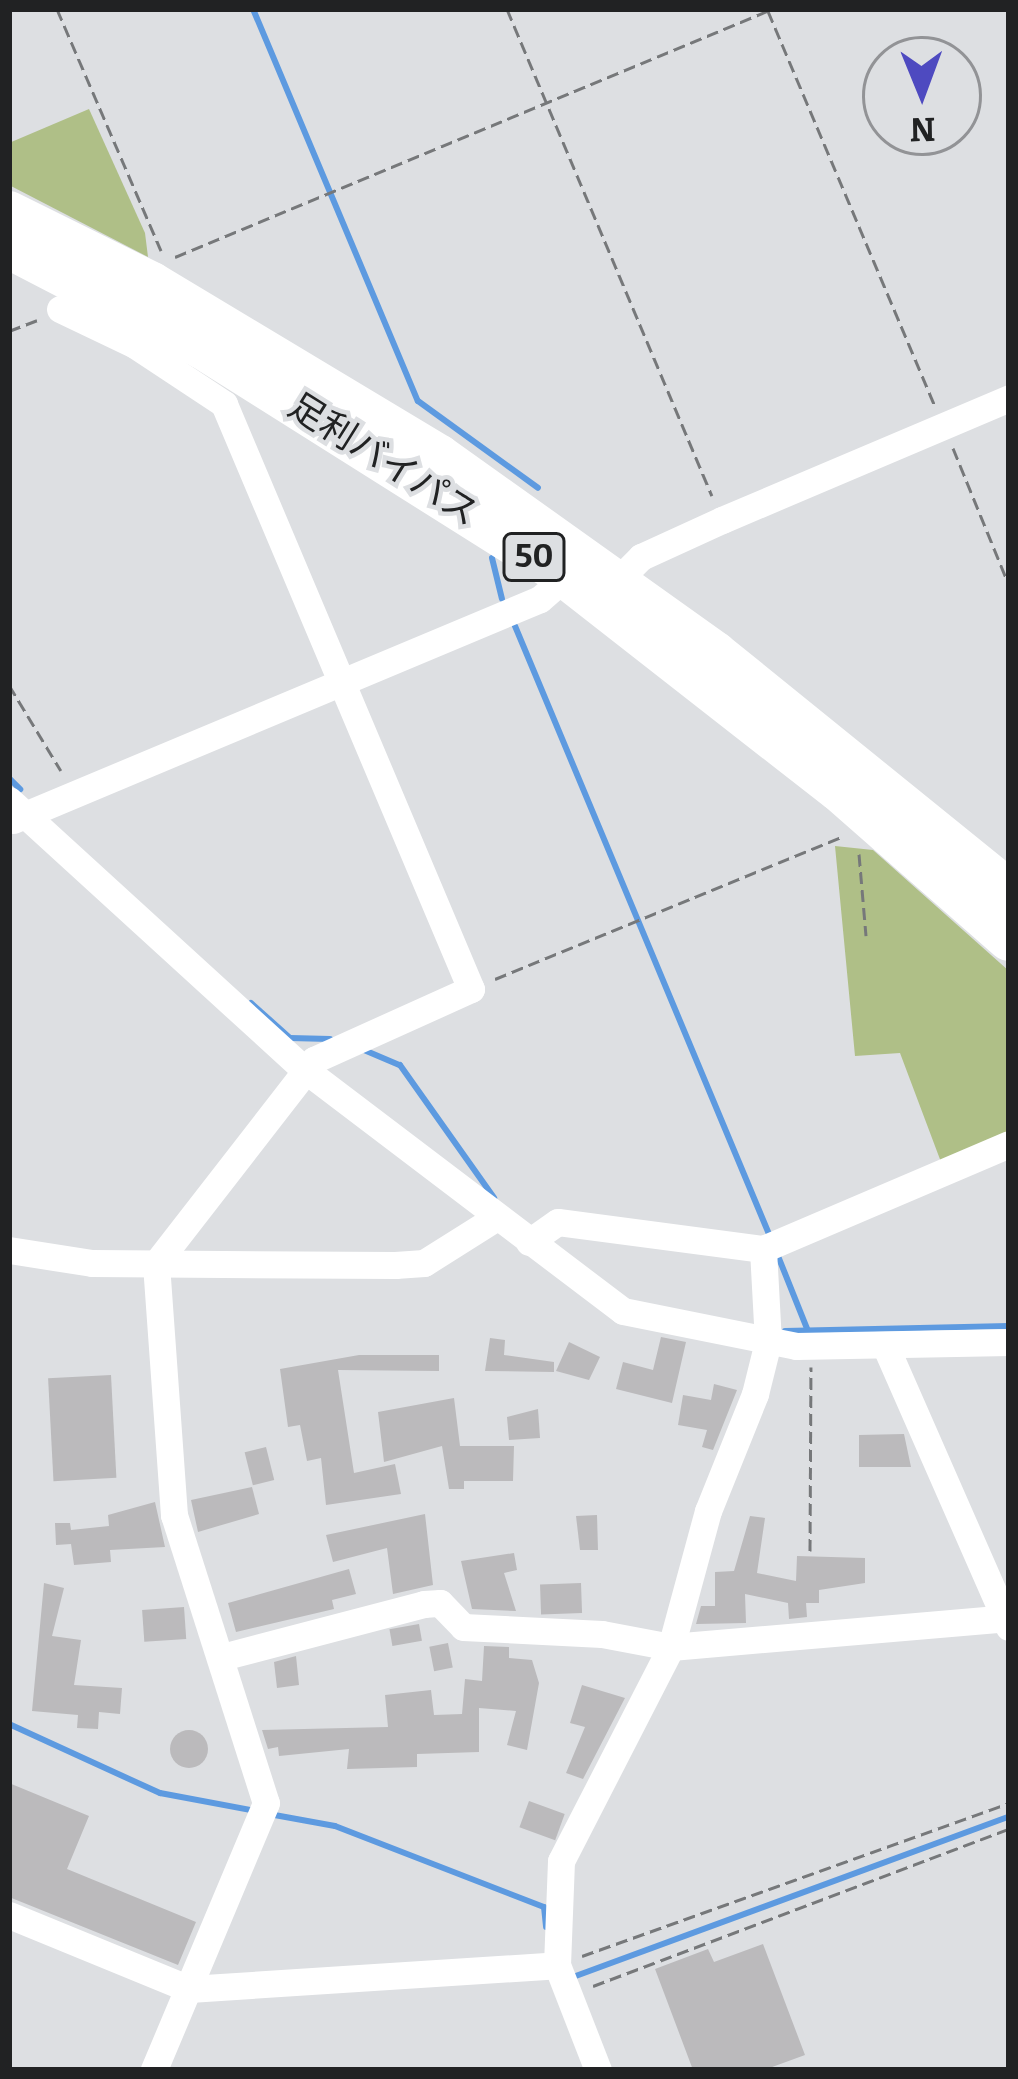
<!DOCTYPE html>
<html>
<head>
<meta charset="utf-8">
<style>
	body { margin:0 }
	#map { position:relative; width:1018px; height:2079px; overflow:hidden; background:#dddfe2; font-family:Bitter,"Noto Sans JP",serif }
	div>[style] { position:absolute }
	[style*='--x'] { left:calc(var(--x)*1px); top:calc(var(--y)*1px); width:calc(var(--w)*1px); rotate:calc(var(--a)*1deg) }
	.green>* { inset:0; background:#afbf87 }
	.stream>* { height:6px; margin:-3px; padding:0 3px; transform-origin:3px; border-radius:3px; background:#5d9ae0 }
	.building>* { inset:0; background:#bbbabc; transform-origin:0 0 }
	.round { border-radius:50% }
	.path>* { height:3px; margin-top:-1.5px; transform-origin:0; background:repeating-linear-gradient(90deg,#76787a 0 12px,transparent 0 18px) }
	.minor>* { height:27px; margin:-13.5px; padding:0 13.5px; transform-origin:13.5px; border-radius:13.5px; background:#fff }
	.highway>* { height:42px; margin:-21px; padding:0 21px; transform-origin:21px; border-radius:21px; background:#fff }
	span { translate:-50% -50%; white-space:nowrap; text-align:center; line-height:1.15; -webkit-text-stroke:9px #dddfe2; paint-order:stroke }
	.shield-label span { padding:3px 9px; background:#dddfe2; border:3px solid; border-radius:9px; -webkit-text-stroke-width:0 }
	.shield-label { font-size:33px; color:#212223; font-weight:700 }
	.street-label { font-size:36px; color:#212223 }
	.frame { position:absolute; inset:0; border:12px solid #212223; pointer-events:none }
	.north { position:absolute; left:862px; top:36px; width:120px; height:120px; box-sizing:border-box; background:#dddfe2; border:3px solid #929396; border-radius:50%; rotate:179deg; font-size:33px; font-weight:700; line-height:48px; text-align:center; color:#212223 }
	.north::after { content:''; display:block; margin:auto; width:42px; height:54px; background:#4e4ac0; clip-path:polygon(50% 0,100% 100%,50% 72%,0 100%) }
</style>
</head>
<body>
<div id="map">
	<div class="green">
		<div style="clip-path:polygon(89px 109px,145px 233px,148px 257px,9px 185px,9px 143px)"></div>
		<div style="clip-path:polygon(835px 846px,873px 850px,1009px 971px,1009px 1133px,941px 1162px,900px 1053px,855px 1056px)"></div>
	</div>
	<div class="stream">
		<div style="--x:253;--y:9;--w:425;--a:67.2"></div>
		<div style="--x:418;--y:401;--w:148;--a:35.9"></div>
		<div style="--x:492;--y:558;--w:42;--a:76.3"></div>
		<div style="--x:515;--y:626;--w:664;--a:67.33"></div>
		<div style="--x:9;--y:778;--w:16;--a:45"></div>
		<div style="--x:251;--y:1003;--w:52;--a:41.9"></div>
		<div style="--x:290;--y:1038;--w:40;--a:1.4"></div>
		<div style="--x:364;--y:1050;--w:39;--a:23"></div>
		<div style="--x:400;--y:1065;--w:163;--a:54.7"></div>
		<div style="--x:776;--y:1251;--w:86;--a:68.2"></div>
		<div style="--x:785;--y:1331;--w:224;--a:-1.3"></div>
		<div style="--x:9;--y:1724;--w:166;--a:24.6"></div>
		<div style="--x:160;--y:1793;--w:98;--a:10.6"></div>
		<div style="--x:269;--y:1814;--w:67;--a:10.3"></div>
		<div style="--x:335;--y:1826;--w:224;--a:21.2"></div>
		<div style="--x:544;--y:1907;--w:20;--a:84"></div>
		<div style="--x:573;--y:1977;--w:464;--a:-20.2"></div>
	</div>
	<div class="building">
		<div style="clip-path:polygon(661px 1337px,686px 1342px,672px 1403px,616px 1389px,623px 1362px,653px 1370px)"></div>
		<div style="clip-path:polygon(490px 1338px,505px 1340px,504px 1355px,554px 1362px,554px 1372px,485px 1371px)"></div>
		<div style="clip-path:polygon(569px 1342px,600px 1357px,589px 1380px,556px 1371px)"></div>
		<div style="clip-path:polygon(359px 1355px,439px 1355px,439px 1371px,338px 1370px,354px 1473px,395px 1464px,401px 1494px,326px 1505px,321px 1458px,307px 1461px,300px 1425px,288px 1427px,280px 1369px)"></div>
		<div style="left:111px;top:1375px;width:103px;height:63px;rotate:87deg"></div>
		<div style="clip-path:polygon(714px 1384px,737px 1390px,713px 1450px,702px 1447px,707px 1430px,678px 1425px,683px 1395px,711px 1400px)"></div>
		<div style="clip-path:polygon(454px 1398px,460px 1446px,514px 1446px,513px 1481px,464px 1481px,464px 1489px,449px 1489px,442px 1446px,384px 1462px,378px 1412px)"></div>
		<div style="clip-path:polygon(538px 1409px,540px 1438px,509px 1440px,507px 1417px)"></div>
		<div style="clip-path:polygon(904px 1434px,911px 1467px,859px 1467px,859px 1435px)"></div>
		<div style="left:266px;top:1447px;width:34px;height:22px;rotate:76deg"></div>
		<div style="clip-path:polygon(252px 1487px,259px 1514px,198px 1532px,191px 1500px)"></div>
		<div style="clip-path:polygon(155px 1502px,165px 1547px,110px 1550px,111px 1562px,74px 1565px,71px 1544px,56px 1545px,55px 1523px,70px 1523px,71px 1530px,109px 1526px,108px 1515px)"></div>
		<div style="clip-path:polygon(425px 1514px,433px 1585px,393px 1594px,387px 1548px,333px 1562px,326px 1535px)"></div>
		<div style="clip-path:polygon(597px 1515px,598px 1550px,580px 1550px,576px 1516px)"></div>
		<div style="clip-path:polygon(750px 1516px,765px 1518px,757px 1573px,796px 1581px,797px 1556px,865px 1558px,865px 1583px,819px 1590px,819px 1603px,806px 1603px,807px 1617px,789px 1619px,788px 1603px,745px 1594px,746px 1623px,696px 1624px,701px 1606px,715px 1606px,715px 1572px,734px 1571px)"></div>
		<div style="clip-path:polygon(514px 1553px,517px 1570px,504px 1573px,516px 1611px,472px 1609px,461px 1561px)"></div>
		<div style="clip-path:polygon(349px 1569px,356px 1594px,332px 1600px,334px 1609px,236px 1632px,228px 1603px)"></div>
		<div style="clip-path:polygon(44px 1583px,64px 1588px,52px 1636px,81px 1640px,74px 1685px,122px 1688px,120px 1714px,99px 1712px,98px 1729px,77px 1728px,78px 1715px,32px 1711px)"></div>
		<div style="left:581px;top:1583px;width:30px;height:41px;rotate:88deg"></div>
		<div style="left:184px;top:1607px;width:32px;height:42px;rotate:86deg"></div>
		<div style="left:419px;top:1624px;width:17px;height:30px;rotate:80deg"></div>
		<div style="left:448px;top:1643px;width:25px;height:19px;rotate:79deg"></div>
		<div style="clip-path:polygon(484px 1646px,509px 1647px,509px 1658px,532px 1660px,539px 1683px,527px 1750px,507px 1745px,516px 1711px,479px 1708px,479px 1752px,417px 1754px,417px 1767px,347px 1769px,349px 1749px,279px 1756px,278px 1747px,268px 1749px,262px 1730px,388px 1727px,385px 1695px,431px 1690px,434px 1715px,462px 1714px,465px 1679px,482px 1681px)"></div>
		<div style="clip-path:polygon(296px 1656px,299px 1685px,277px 1688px,274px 1662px)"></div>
		<div style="clip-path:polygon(582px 1685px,625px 1698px,583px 1779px,566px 1773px,585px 1727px,570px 1723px)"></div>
		<div class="round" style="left:170px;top:1730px;width:38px;height:38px"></div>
		<div style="clip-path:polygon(9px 1783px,89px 1816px,67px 1869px,196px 1922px,178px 1965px,9px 1897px)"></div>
		<div style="left:529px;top:1801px;width:38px;height:28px;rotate:20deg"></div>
		<div style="clip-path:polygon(763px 1944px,805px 2055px,764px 2070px,693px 2070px,655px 1969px,708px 1949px,714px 1962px)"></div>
	</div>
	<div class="path">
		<div style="--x:57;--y:9;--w:263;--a:66.7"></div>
		<div style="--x:507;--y:9;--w:528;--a:67.17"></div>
		<div style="--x:768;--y:11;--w:429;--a:67.1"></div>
		<div style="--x:175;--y:257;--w:646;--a:-22.56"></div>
		<div style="--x:9;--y:331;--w:30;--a:-21"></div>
		<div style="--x:953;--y:448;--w:148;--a:67.8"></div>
		<div style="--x:9;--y:685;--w:100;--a:58.8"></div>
		<div style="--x:859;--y:854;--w:82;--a:85.1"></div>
		<div style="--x:495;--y:979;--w:374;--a:-22.3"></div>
		<div style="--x:810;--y:1551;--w:184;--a:-89.7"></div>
		<div style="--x:582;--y:1956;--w:454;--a:-19.7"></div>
		<div style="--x:593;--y:1986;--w:445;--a:-20.7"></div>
	</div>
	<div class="minor">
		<div style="--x:60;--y:309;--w:83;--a:25.6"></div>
		<div style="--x:135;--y:345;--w:107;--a:33.5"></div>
		<div style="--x:224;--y:404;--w:635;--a:67.11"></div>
		<div style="--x:471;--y:989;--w:172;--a:155.7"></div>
		<div style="--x:314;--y:1060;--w:258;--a:127.8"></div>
		<div style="--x:156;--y:1264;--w:252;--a:85.9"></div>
		<div style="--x:174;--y:1515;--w:302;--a:72.3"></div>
		<div style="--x:266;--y:1803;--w:290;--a:112.8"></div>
		<div style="--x:618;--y:580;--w:33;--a:-45"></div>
		<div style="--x:641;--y:557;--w:89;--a:-24.6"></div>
		<div style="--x:722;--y:520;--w:312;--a:-23"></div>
		<div style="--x:9;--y:800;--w:399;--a:42.4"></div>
		<div style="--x:304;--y:1069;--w:400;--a:37.2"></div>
		<div style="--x:623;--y:1311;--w:177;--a:11.4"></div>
		<div style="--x:796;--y:1346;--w:213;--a:-1.1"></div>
		<div style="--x:13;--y:820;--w:571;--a:-22.75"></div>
		<div style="--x:540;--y:599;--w:33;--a:-41"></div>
		<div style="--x:529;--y:1242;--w:35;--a:-35"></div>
		<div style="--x:558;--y:1222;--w:207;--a:7.5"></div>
		<div style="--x:763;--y:1249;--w:267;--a:-23.1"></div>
		<div style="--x:9;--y:1250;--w:84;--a:8.9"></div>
		<div style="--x:92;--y:1263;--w:303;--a:0.4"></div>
		<div style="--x:395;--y:1265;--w:29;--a:-4"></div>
		<div style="--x:424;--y:1263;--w:86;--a:-32.2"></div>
		<div style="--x:885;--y:1345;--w:308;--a:66.3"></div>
		<div style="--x:222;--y:1657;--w:209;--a:-14.7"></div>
		<div style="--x:424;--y:1604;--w:16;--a:-4"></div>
		<div style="--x:440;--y:1603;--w:33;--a:46"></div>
		<div style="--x:463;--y:1627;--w:139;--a:2.9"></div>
		<div style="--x:602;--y:1634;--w:70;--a:10.7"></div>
		<div style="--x:671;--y:1647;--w:339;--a:-4.9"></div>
		<div style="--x:9;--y:1915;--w:195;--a:22.3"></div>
		<div style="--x:189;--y:1989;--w:369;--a:-3.7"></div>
		<div style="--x:598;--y:2070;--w:113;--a:-111.3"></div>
		<div style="--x:557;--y:1965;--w:104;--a:-87.8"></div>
		<div style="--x:561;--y:1861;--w:241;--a:-62.8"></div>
		<div style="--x:671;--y:1647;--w:141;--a:-74.8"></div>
		<div style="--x:708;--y:1511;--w:126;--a:-68.1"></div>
		<div style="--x:755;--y:1394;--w:54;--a:-76"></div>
		<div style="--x:768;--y:1342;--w:93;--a:-93.1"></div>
	</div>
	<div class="highway">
		<div style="--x:9;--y:212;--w:160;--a:26.4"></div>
		<div style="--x:152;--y:283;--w:336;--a:31"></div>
		<div style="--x:440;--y:456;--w:339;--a:35.5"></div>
		<div style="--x:716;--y:653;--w:377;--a:39"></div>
		<div style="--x:9;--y:248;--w:217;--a:27.4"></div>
		<div style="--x:202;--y:348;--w:429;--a:32.2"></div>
		<div style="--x:565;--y:577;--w:346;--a:38"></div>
		<div style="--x:838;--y:790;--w:227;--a:41.3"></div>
	</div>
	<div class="shield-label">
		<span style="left:534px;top:557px">50</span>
	</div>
	<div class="street-label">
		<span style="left:383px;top:460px;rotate:32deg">足利バイパス</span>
	</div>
	<div class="frame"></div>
	<div class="north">N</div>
</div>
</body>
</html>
